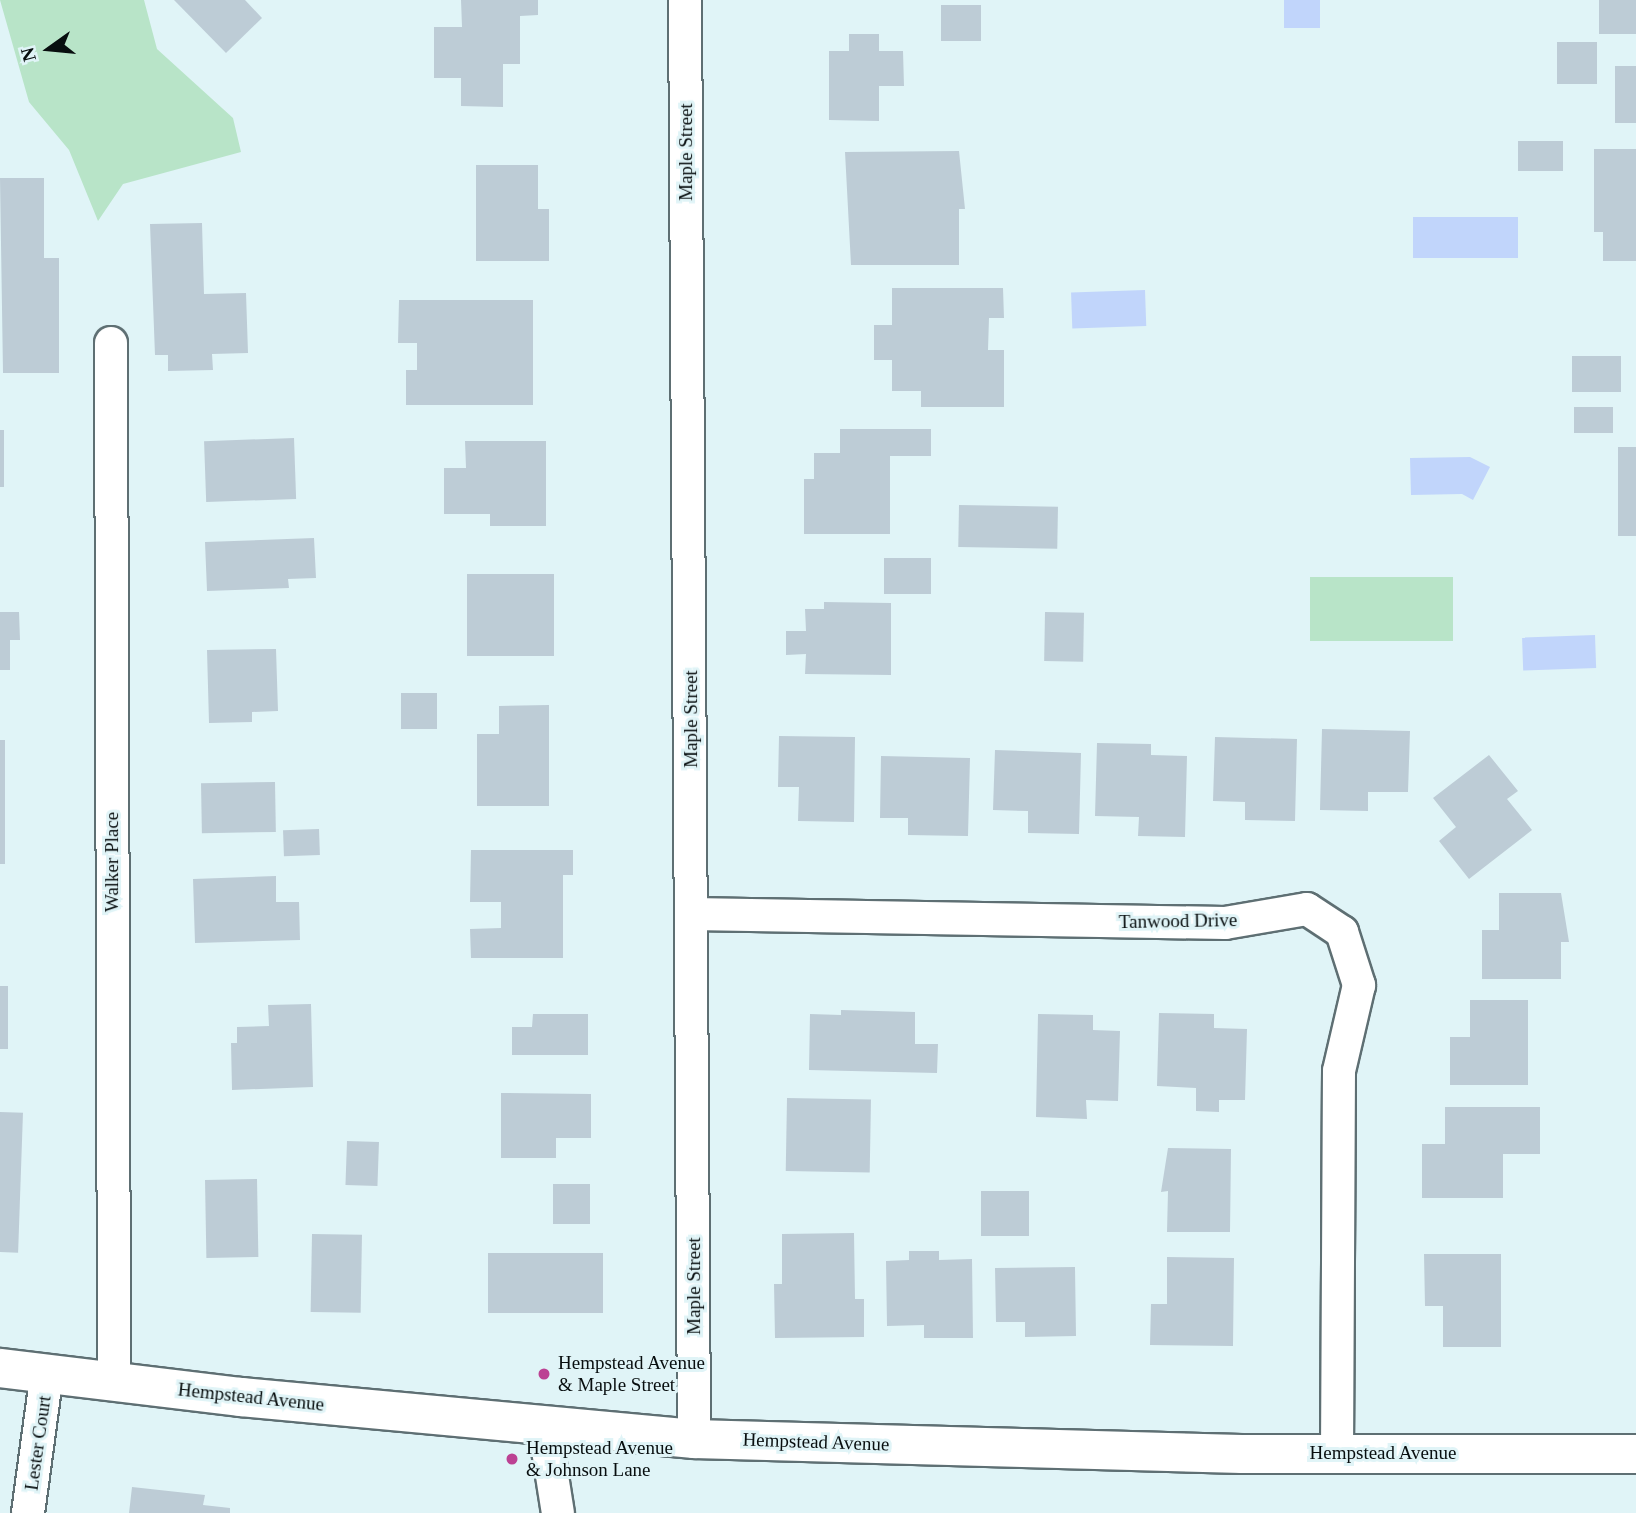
<!DOCTYPE html>
<html>
<head>
<meta charset="utf-8">
<style>
	body { margin:0 }
	#map { position:relative; width:1636px; height:1513px; overflow:hidden; background:#e0f4f7; font-family:"Times New Roman",serif }
	div>[style] { position:absolute }
	[style*='--x'] { left:calc(var(--x)*1px); top:calc(var(--y)*1px); width:calc(var(--w)*1px); rotate:calc(var(--a)*1deg) }
	.green>* { inset:0; background:#b8e4c8; transform-origin:0 0 }
	.water>* { inset:0; background:#c1d5fb; transform-origin:0 0 }
	.building>* { inset:0; background:#bdccd6; transform-origin:0 0 }
	.roads { filter:drop-shadow(2px 0 #5e6f73) drop-shadow(-2px 0 #5e6f73) drop-shadow(0 2px #5e6f73) drop-shadow(0 -2px #5e6f73) }
	.street>* { height:32px; margin:-16px; padding:0 16px; transform-origin:16px; border-radius:16px; background:#fff }
	.secondary>* { height:38px; margin:-19px; padding:0 19px; transform-origin:19px; border-radius:19px; background:#fff }
	.dots>* { width:19px; height:19px; translate:-50% -50%; box-sizing:border-box; border:4px solid #e0f4f7; border-radius:50% }
	span { translate:-50% -50%; white-space:nowrap; text-align:center; line-height:1.15; -webkit-text-stroke:6px #e0f4f7; paint-order:stroke }
	.street-label { font-size:19px; color:#080e0f }
	.poi-label { font-size:19px; color:#080e0f }
	.left { translate:0 -50%; text-align:left }
	.north { position:absolute; left:14px; top:14px; width:70px; height:70px; -webkit-text-stroke:5px #e0f4f7; paint-order:stroke; rotate:255deg; font-size:19px; font-weight:700; line-height:28px; text-align:center; color:#080e0f }
	.north::after { content:''; display:block; margin:auto; width:24px; height:32px; background:#080e0f; clip-path:polygon(50% 0,100% 100%,50% 72%,0 100%) }
</style>
</head>
<body>
<div id="map">
	<div class="green">
		<div style="clip-path:polygon(0 0,144px 0,157px 49px,233px 118px,241px 152px,123px 184px,98px 221px,69px 150px,29px 102px)"></div>
		<div style="left:1453px;top:577px;width:64px;height:143px;rotate:90deg"></div>
	</div>
	<div class="water">
		<div style="left:1284px;top:0;width:36px;height:28px"></div>
		<div style="left:1518px;top:217px;width:41px;height:105px;rotate:90deg"></div>
		<div style="left:1145px;top:290px;width:36px;height:74px;rotate:88deg"></div>
		<div style="clip-path:polygon(1470px 457px,1490px 467px,1473px 500px,1462px 494px,1411px 495px,1410px 458px)"></div>
		<div style="left:1595px;top:635px;width:33px;height:73px;rotate:88deg"></div>
	</div>
	<div class="building">
		<div style="clip-path:polygon(174px 0,245px 0,262px 18px,226px 53px)"></div>
		<div style="clip-path:polygon(461px 0,538px 0,538px 15px,520px 16px,520px 64px,503px 64px,503px 107px,461px 106px,461px 78px,434px 78px,434px 27px,462px 27px)"></div>
		<div style="left:1599px;top:0;width:37px;height:34px"></div>
		<div style="left:941px;top:5px;width:40px;height:36px"></div>
		<div style="clip-path:polygon(849px 34px,879px 34px,879px 51px,903px 51px,904px 86px,879px 86px,879px 121px,829px 120px,829px 51px,849px 51px)"></div>
		<div style="left:1557px;top:42px;width:40px;height:42px"></div>
		<div style="left:1636px;top:66px;width:57px;height:21px;rotate:90deg"></div>
		<div style="left:1518px;top:141px;width:45px;height:30px"></div>
		<div style="clip-path:polygon(1594px 149px,1636px 149px,1636px 261px,1603px 261px,1603px 232px,1594px 232px)"></div>
		<div style="clip-path:polygon(959px 151px,965px 209px,959px 209px,959px 265px,851px 265px,845px 152px)"></div>
		<div style="clip-path:polygon(476px 165px,538px 165px,538px 209px,549px 209px,549px 261px,476px 261px)"></div>
		<div style="clip-path:polygon(0 178px,44px 178px,44px 258px,59px 258px,59px 373px,3px 373px)"></div>
		<div style="clip-path:polygon(202px 223px,204px 294px,246px 293px,248px 353px,212px 354px,213px 370px,168px 371px,168px 355px,155px 355px,150px 224px)"></div>
		<div style="clip-path:polygon(892px 288px,1003px 288px,1004px 318px,989px 318px,988px 350px,1004px 350px,1004px 407px,921px 407px,921px 391px,892px 391px,892px 360px,874px 360px,874px 325px,892px 325px)"></div>
		<div style="clip-path:polygon(399px 300px,533px 300px,533px 405px,406px 405px,406px 370px,417px 370px,417px 343px,398px 343px)"></div>
		<div style="left:1572px;top:356px;width:49px;height:36px"></div>
		<div style="left:1574px;top:407px;width:39px;height:26px"></div>
		<div style="clip-path:polygon(840px 429px,931px 429px,931px 456px,890px 456px,890px 534px,804px 534px,804px 479px,814px 479px,814px 453px,840px 453px)"></div>
		<div style="left:0;top:430px;width:4px;height:57px"></div>
		<div style="left:294px;top:438px;width:61px;height:90px;rotate:88deg"></div>
		<div style="clip-path:polygon(465px 441px,546px 441px,546px 526px,490px 526px,490px 514px,444px 514px,444px 468px,466px 468px)"></div>
		<div style="left:1618px;top:447px;width:18px;height:89px"></div>
		<div style="left:959px;top:505px;width:99px;height:42px;rotate:1deg"></div>
		<div style="clip-path:polygon(314px 538px,316px 578px,288px 579px,289px 588px,207px 591px,205px 542px)"></div>
		<div style="left:884px;top:558px;width:47px;height:36px"></div>
		<div style="left:467px;top:574px;width:87px;height:82px"></div>
		<div style="clip-path:polygon(824px 602px,891px 603px,891px 675px,805px 674px,806px 654px,786px 655px,786px 631px,806px 631px,805px 609px,824px 609px)"></div>
		<div style="clip-path:polygon(0 612px,19px 612px,20px 640px,10px 640px,10px 670px,0 670px)"></div>
		<div style="left:1045px;top:612px;width:39px;height:49px;rotate:1deg"></div>
		<div style="clip-path:polygon(276px 649px,278px 711px,252px 712px,252px 722px,209px 723px,207px 650px)"></div>
		<div style="left:401px;top:693px;width:36px;height:36px"></div>
		<div style="clip-path:polygon(549px 705px,549px 806px,477px 806px,477px 734px,499px 734px,499px 706px)"></div>
		<div style="clip-path:polygon(1322px 729px,1410px 731px,1408px 792px,1368px 792px,1368px 811px,1320px 810px)"></div>
		<div style="clip-path:polygon(779px 736px,855px 737px,854px 822px,798px 821px,799px 787px,778px 787px)"></div>
		<div style="clip-path:polygon(1215px 737px,1297px 739px,1295px 821px,1245px 820px,1245px 802px,1213px 801px)"></div>
		<div style="left:0;top:740px;width:5px;height:124px"></div>
		<div style="clip-path:polygon(1097px 743px,1151px 744px,1151px 755px,1187px 756px,1185px 837px,1138px 836px,1139px 817px,1095px 816px)"></div>
		<div style="clip-path:polygon(995px 750px,1081px 753px,1079px 834px,1028px 833px,1028px 811px,993px 810px)"></div>
		<div style="clip-path:polygon(1489px 755px,1518px 791px,1507px 799px,1532px 830px,1469px 879px,1439px 841px,1456px 827px,1433px 798px)"></div>
		<div style="clip-path:polygon(881px 756px,970px 758px,968px 836px,908px 835px,908px 818px,880px 818px)"></div>
		<div style="left:275px;top:782px;width:50px;height:74px;rotate:89deg"></div>
		<div style="left:319px;top:829px;width:26px;height:36px;rotate:88deg"></div>
		<div style="clip-path:polygon(471px 850px,573px 850px,573px 875px,563px 875px,563px 958px,471px 958px,470px 929px,501px 928px,501px 902px,470px 902px)"></div>
		<div style="clip-path:polygon(276px 876px,276px 902px,299px 902px,300px 940px,195px 943px,193px 879px)"></div>
		<div style="clip-path:polygon(1499px 893px,1561px 893px,1569px 942px,1561px 942px,1561px 979px,1482px 979px,1482px 930px,1499px 930px)"></div>
		<div style="left:0;top:986px;width:8px;height:63px"></div>
		<div style="clip-path:polygon(1470px 1000px,1528px 1000px,1528px 1085px,1450px 1085px,1450px 1037px,1470px 1037px)"></div>
		<div style="clip-path:polygon(311px 1004px,313px 1087px,232px 1090px,231px 1043px,237px 1043px,237px 1027px,269px 1026px,268px 1005px)"></div>
		<div style="clip-path:polygon(841px 1010px,915px 1012px,915px 1044px,938px 1044px,937px 1073px,809px 1070px,810px 1014px,841px 1015px)"></div>
		<div style="clip-path:polygon(1159px 1013px,1214px 1014px,1214px 1028px,1247px 1029px,1245px 1100px,1219px 1100px,1219px 1112px,1196px 1111px,1196px 1088px,1157px 1086px)"></div>
		<div style="clip-path:polygon(533px 1014px,588px 1014px,588px 1055px,512px 1055px,512px 1027px,532px 1027px)"></div>
		<div style="clip-path:polygon(1038px 1014px,1093px 1015px,1093px 1030px,1120px 1031px,1118px 1101px,1086px 1100px,1087px 1119px,1036px 1117px)"></div>
		<div style="clip-path:polygon(501px 1093px,591px 1094px,591px 1138px,556px 1138px,556px 1158px,501px 1158px)"></div>
		<div style="left:787px;top:1098px;width:84px;height:73px;rotate:1deg"></div>
		<div style="clip-path:polygon(1445px 1107px,1540px 1107px,1540px 1154px,1503px 1154px,1503px 1198px,1422px 1198px,1422px 1144px,1445px 1144px)"></div>
		<div style="left:0;top:1112px;width:23px;height:140px;rotate:2deg"></div>
		<div style="left:347px;top:1141px;width:32px;height:44px;rotate:2deg"></div>
		<div style="clip-path:polygon(1168px 1148px,1231px 1149px,1230px 1232px,1167px 1232px,1168px 1191px,1161px 1192px)"></div>
		<div style="left:257px;top:1179px;width:78px;height:52px;rotate:89deg"></div>
		<div style="left:553px;top:1184px;width:37px;height:40px"></div>
		<div style="left:981px;top:1191px;width:48px;height:45px"></div>
		<div style="clip-path:polygon(854px 1233px,855px 1299px,864px 1299px,864px 1337px,775px 1338px,774px 1284px,782px 1284px,782px 1234px)"></div>
		<div style="left:312px;top:1234px;width:50px;height:78px;rotate:1deg"></div>
		<div style="clip-path:polygon(909px 1251px,939px 1251px,939px 1260px,972px 1259px,973px 1338px,924px 1338px,924px 1325px,887px 1326px,886px 1261px,909px 1260px)"></div>
		<div style="left:488px;top:1253px;width:115px;height:60px"></div>
		<div style="clip-path:polygon(1424px 1254px,1501px 1254px,1501px 1347px,1443px 1347px,1443px 1306px,1425px 1306px)"></div>
		<div style="clip-path:polygon(1167px 1257px,1234px 1258px,1233px 1346px,1150px 1345px,1151px 1304px,1167px 1304px)"></div>
		<div style="clip-path:polygon(1075px 1267px,1076px 1336px,1025px 1337px,1025px 1322px,996px 1322px,995px 1268px)"></div>
		<div style="clip-path:polygon(132px 1487px,205px 1495px,203px 1505px,230px 1508px,230px 1513px,129px 1513px)"></div>
	</div>
	<div class="roads">
		<div class="street">
			<div style="--x:685;--y:0;--w:1439;--a:89.64"></div>
			<div style="--x:111;--y:343;--w:1039;--a:89.83"></div>
			<div style="--x:692;--y:914;--w:533;--a:0.97"></div>
			<div style="--x:1225;--y:923;--w:83;--a:-9.7"></div>
			<div style="--x:1307;--y:909;--w:42;--a:33.3"></div>
			<div style="--x:1342;--y:932;--w:56;--a:72.2"></div>
			<div style="--x:1359;--y:985;--w:88;--a:103.1"></div>
			<div style="--x:1339;--y:1071;--w:381;--a:90.3"></div>
			<div style="--x:544;--y:1425;--w:89;--a:81"></div>
			<div style="--x:28;--y:1513;--w:141;--a:-82.3"></div>
		</div>
		<div class="secondary">
			<div style="--x:0;--y:1368;--w:243;--a:6.9"></div>
			<div style="--x:241;--y:1397;--w:455;--a:5.3"></div>
			<div style="--x:694;--y:1439;--w:548;--a:1.57"></div>
			<div style="--x:1242;--y:1454;--w:394;--a:0"></div>
		</div>
	</div>
	<div class="dots">
		<div style="left:544px;top:1374px;background:#bc4193"></div>
		<div style="left:512px;top:1459px;background:#bc4193"></div>
	</div>
	<div class="street-label">
		<span style="left:686px;top:152px;rotate:-90deg">Maple Street</span>
		<span style="left:691px;top:719px;rotate:-90deg">Maple Street</span>
		<span style="left:112px;top:862px;rotate:-90deg">Walker Place</span>
		<span style="left:1178px;top:921px;rotate:-1deg">Tanwood Drive</span>
		<span style="left:694px;top:1286px;rotate:-90deg">Maple Street</span>
		<span style="left:251px;top:1397px;rotate:6deg">Hempstead Avenue</span>
		<span style="left:816px;top:1442px;rotate:2deg">Hempstead Avenue</span>
		<span style="left:38px;top:1443px;rotate:-82deg">Lester Court</span>
		<span style="left:1383px;top:1453px">Hempstead Avenue</span>
	</div>
	<div class="poi-label">
		<span class="left" style="left:558px;top:1374px">Hempstead Avenue<br>&amp; Maple Street</span>
		<span class="left" style="left:526px;top:1459px">Hempstead Avenue<br>&amp; Johnson Lane</span>
	</div>
	<div class="north">N</div>
</div>
</body>
</html>
